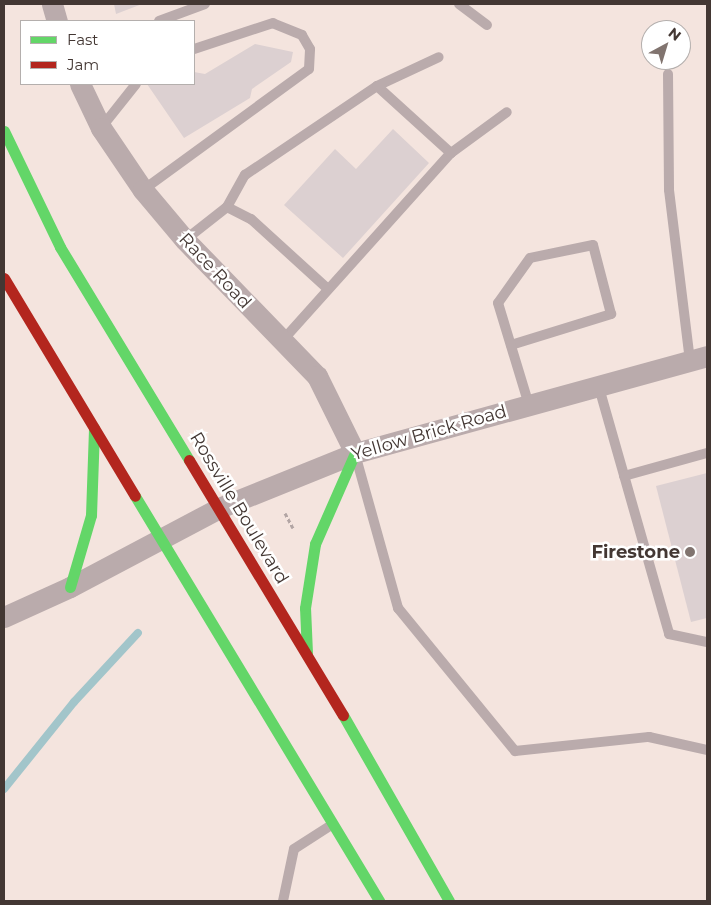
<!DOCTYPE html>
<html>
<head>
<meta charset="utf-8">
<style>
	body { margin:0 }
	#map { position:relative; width:711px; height:905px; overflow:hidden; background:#f4e4de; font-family:Montserrat,sans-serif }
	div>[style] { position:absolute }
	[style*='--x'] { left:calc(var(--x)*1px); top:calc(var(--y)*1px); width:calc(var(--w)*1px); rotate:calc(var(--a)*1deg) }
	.stream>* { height:8px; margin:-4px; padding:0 4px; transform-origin:4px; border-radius:4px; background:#a2c5ca }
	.building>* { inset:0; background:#dcd0d1 }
	.path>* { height:3px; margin-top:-1.5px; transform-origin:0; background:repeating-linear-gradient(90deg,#b2a5a4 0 4px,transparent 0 6.5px) }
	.lane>* { height:10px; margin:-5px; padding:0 5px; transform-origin:5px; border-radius:5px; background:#baabac }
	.street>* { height:21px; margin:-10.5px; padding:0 10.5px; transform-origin:10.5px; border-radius:10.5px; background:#baabac }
	.fast>* { height:11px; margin:-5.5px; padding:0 5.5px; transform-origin:5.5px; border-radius:5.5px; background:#63d668 }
	.jam>* { height:11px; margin:-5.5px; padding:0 5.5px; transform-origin:5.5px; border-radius:5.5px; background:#b3261e }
	.dots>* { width:14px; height:14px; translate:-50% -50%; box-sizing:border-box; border:2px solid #fff; border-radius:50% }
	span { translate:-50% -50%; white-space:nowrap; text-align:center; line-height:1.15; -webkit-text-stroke:5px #fff; paint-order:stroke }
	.street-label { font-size:18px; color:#433733 }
	.poi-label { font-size:18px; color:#433733; font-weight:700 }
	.right { translate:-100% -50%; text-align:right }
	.frame { position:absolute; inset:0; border:5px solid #433733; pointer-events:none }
	.legend { position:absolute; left:20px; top:20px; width:175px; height:65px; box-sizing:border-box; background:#fff; border:1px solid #b4afad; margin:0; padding:6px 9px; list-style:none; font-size:15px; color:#433733 }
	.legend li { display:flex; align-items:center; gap:10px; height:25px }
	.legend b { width:25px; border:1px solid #b4afad }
	.north { position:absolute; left:641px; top:20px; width:50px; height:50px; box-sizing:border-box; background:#fff; border:1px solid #b4afad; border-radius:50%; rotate:39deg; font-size:14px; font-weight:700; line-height:20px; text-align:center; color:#433733 }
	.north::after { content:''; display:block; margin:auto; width:18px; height:22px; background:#81746f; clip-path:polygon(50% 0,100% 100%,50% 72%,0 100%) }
</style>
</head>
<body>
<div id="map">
	<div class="stream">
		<div style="--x:4;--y:789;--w:112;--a:-51.2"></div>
		<div style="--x:74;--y:702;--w:94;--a:-47.2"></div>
	</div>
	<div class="building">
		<div style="clip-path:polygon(114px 4px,142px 4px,116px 14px)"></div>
		<div style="clip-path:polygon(255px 44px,293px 52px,291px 62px,252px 89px,250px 98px,184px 138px,147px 84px,194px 84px,194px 72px,205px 74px)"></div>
		<div style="clip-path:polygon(393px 129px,429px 163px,343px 258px,284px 205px,335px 149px,356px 169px)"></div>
		<div style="clip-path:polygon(707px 473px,707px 618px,691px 622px,656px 486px)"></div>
	</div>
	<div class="path">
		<div style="--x:285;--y:513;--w:17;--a:62"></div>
	</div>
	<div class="lane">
		<div style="--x:459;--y:4;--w:35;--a:37"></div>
		<div style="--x:159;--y:21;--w:49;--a:-20.3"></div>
		<div style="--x:668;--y:74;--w:116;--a:89.5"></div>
		<div style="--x:669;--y:190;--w:171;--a:83"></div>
		<div style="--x:377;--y:86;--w:100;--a:42.2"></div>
		<div style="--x:101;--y:128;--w:56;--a:-51.5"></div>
		<div style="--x:143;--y:190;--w:205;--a:-36.1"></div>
		<div style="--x:309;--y:69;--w:20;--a:-87"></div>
		<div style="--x:310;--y:49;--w:16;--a:-120"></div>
		<div style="--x:302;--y:35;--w:31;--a:-158"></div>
		<div style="--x:273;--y:23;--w:83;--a:161.8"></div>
		<div style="--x:227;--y:207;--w:37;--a:-61"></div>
		<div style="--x:245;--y:175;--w:159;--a:-34"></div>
		<div style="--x:377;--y:86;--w:68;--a:-25.1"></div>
		<div style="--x:185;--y:240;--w:53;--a:-38.2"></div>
		<div style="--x:227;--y:207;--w:27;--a:27"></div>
		<div style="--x:251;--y:219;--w:104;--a:42.3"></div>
		<div style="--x:283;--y:340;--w:251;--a:-48.1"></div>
		<div style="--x:451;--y:153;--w:69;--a:-36.2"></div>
		<div style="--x:511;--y:345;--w:105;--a:-17.2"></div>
		<div style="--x:611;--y:314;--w:71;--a:-104.6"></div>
		<div style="--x:593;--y:245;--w:64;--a:168.3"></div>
		<div style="--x:530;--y:258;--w:55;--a:125.4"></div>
		<div style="--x:498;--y:303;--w:107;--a:73.1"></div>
		<div style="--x:598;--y:384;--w:260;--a:74.1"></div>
		<div style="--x:669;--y:634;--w:39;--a:12"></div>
		<div style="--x:357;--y:461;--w:153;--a:74.4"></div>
		<div style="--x:398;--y:608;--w:185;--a:50.7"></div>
		<div style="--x:515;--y:751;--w:135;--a:-6"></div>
		<div style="--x:649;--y:737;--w:59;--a:12.6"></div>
		<div style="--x:624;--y:476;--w:86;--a:-15.5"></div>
		<div style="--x:283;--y:901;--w:53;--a:-78.1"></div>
		<div style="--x:294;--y:849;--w:46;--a:-32.7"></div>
	</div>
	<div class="street">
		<div style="--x:52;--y:4;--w:18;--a:74"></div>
		<div style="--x:80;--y:84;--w:49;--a:64.5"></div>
		<div style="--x:101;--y:128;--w:75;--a:55.9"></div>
		<div style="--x:143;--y:190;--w:65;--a:50"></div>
		<div style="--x:185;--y:240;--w:190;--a:45.9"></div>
		<div style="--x:317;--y:376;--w:86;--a:63.7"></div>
		<div style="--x:4;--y:617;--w:72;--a:-24.4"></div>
		<div style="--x:70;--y:587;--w:169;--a:-27.9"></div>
		<div style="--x:219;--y:508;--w:147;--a:-22"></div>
		<div style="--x:355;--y:453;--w:365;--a:-15.4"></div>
	</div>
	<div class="fast">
		<div style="--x:4;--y:131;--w:129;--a:64.2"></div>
		<div style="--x:60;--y:247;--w:249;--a:58.8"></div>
		<div style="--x:135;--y:496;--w:473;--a:58.9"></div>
		<div style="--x:70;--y:587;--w:75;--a:-73.7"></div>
		<div style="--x:91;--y:515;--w:87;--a:-88"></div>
		<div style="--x:307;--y:653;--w:45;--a:-92.5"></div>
		<div style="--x:305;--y:608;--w:65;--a:-81.1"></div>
		<div style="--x:315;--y:544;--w:99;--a:-66.3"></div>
		<div style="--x:343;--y:715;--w:214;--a:60.3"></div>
	</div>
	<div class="jam">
		<div style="--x:4;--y:278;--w:254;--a:59"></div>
		<div style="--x:189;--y:460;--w:298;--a:58.9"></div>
	</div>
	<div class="dots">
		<div style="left:690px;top:552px;background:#81746f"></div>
	</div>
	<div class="street-label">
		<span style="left:215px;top:271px;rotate:47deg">Race Road</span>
		<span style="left:429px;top:433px;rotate:-16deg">Yellow Brick Road</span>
		<span style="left:239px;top:508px;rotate:59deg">Rossville Boulevard</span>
	</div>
	<div class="poi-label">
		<span class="right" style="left:680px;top:552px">Firestone</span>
	</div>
	<div class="frame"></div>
	<ul class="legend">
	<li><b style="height:6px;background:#63d668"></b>Fast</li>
	<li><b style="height:6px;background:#b3261e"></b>Jam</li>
	</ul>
	<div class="north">N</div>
</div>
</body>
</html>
